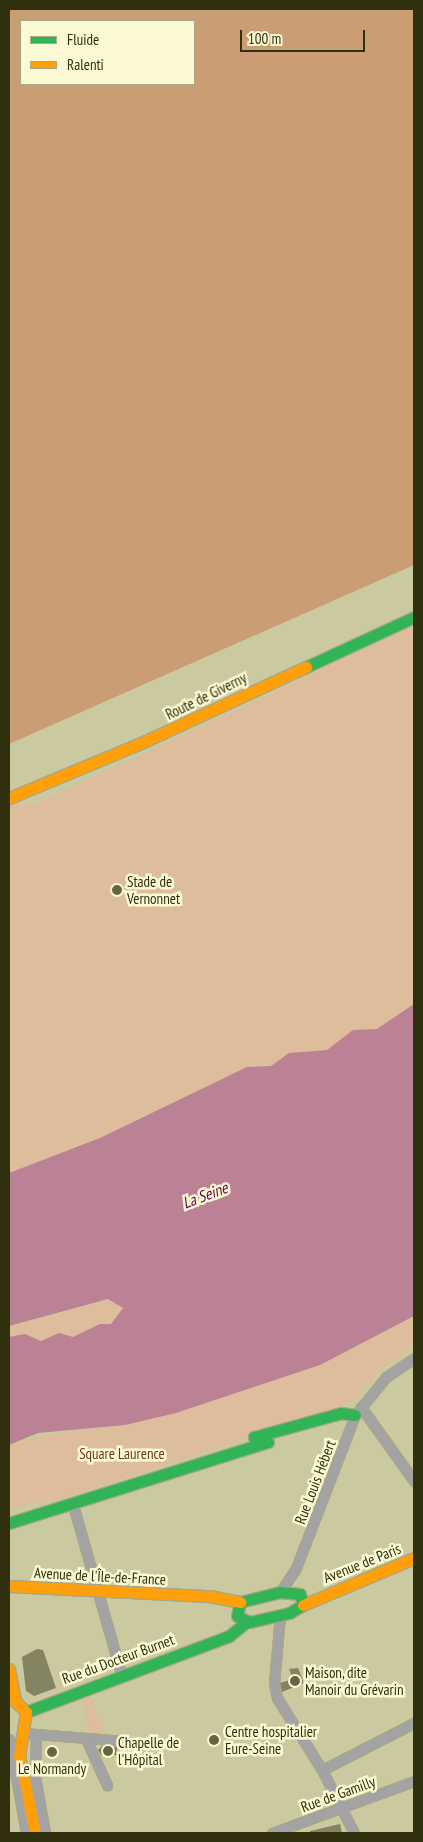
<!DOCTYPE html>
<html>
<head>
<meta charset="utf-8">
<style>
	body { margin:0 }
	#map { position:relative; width:423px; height:1842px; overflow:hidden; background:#cbc99f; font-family:"PT Sans Narrow",sans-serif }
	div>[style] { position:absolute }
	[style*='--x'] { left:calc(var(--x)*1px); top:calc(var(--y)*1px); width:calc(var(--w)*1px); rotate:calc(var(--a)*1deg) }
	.green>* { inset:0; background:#ddbd9c }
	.forest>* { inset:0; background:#ca9d75 }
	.water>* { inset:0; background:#ba8294 }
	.building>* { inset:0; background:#858462 }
	.roads { filter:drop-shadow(1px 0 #a9a785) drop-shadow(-1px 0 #a9a785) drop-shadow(0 1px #a9a785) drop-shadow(0 -1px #a9a785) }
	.street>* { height:9px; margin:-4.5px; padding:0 4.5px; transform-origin:4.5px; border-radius:4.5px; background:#a3a3a6 }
	.fast>* { height:11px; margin:-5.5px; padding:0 5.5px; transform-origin:5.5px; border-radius:5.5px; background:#30b455 }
	.slow>* { height:11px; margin:-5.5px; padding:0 5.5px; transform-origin:5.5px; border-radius:5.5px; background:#ff9f0a }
	.dots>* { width:14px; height:14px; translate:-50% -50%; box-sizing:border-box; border:2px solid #faf9d3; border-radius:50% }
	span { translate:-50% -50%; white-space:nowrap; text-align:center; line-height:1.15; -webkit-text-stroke:5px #faf9d3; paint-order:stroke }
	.street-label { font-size:15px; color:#302f0e }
	.poi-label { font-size:15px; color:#302f0e }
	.left { translate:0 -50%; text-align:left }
	.park-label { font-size:15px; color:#6e381b }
	.water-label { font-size:16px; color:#670047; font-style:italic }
	.frame { position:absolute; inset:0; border:10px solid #302f0e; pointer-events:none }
	.legend { position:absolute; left:20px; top:20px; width:175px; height:65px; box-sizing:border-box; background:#faf9d3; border:1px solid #a9a884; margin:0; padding:6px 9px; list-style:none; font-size:15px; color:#302f0e }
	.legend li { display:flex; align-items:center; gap:10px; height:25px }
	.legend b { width:25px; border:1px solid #a9a884 }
	.scale { position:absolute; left:240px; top:30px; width:125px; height:22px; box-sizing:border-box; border:2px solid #302f0e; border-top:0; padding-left:6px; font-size:15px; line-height:18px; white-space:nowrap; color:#302f0e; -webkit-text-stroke:4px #faf9d3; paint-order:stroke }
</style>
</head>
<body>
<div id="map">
	<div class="green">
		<div style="clip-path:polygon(414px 626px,414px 1004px,377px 1029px,353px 1030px,327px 1050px,289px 1053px,271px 1066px,247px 1067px,100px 1138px,9px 1173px,9px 806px,16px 802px,31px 806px)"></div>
		<div style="clip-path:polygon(108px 1299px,124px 1308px,111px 1324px,100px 1324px,73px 1337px,51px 1335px,41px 1341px,9px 1337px,9px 1326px)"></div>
		<div style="clip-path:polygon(414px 1317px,414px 1345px,387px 1365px,349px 1404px,70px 1496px,9px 1509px,9px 1444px,97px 1425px,101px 1438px,101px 1428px,158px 1417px,338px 1355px)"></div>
		<div style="clip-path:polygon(90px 1695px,98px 1718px,104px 1721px,104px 1735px,90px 1735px,82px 1698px)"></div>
	</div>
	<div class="forest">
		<div style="clip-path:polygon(evenodd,9px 9px,414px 9px,414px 565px,9px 744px,9px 9px,21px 21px,194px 21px,194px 84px,21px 84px,21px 21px)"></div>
	</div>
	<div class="water">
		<div style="clip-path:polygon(414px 1004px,414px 1316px,320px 1365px,176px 1413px,125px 1425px,38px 1433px,9px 1445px,9px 1337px,25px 1334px,41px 1341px,59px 1333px,73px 1337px,100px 1324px,111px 1324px,123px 1308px,108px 1299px,9px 1326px,9px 1173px,100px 1138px,247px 1067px,271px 1066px,289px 1053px,327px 1050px,353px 1030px,377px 1029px)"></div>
	</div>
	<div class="building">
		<div style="clip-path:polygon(37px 1649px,43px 1650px,56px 1688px,34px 1696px,26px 1691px,22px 1657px)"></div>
		<div style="clip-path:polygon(298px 1668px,304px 1683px,282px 1692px,280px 1683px,293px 1679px,289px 1669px)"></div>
		<div style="clip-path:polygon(102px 1746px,117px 1747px,117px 1755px,101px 1755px,98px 1750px)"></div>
		<div style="clip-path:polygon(340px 1824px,342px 1833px,310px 1833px,310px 1831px)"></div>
	</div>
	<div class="roads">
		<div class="street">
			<div style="--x:361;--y:1407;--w:91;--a:54.4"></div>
			<div style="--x:73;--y:1505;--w:176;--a:74.1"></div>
			<div style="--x:280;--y:1592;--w:29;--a:-56"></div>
			<div style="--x:296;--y:1568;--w:164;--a:-68.9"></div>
			<div style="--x:355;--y:1415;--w:49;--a:-50.8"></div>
			<div style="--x:386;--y:1377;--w:34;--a:-34"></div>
			<div style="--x:280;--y:1615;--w:69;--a:95"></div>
			<div style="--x:274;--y:1684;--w:14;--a:78"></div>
			<div style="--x:277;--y:1698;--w:85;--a:58"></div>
			<div style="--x:322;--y:1770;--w:71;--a:63.1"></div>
			<div style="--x:23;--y:1733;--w:102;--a:4.5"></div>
			<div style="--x:36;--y:1735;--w:41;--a:91.4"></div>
			<div style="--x:35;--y:1776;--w:58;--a:80"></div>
			<div style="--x:9;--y:1739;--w:96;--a:79.7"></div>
			<div style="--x:86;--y:1739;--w:51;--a:65.5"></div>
			<div style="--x:322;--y:1770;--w:103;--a:-27.1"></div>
			<div style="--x:272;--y:1833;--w:151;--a:-20.1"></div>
		</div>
		<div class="fast">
			<div style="--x:306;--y:667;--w:119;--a:-24.8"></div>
			<div style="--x:9;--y:1523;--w:271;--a:-17.4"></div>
			<div style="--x:268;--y:1442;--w:15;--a:-160"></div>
			<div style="--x:254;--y:1437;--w:90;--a:-15.4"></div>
			<div style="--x:341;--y:1413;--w:14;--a:8"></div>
			<div style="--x:280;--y:1592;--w:20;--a:6"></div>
			<div style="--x:300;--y:1594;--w:11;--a:75"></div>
			<div style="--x:303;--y:1605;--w:16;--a:150"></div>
			<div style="--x:289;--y:1613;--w:41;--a:167.3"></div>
			<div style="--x:249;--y:1622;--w:13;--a:-153"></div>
			<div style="--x:237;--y:1616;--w:14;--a:-78"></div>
			<div style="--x:240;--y:1602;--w:41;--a:-14"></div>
			<div style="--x:26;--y:1712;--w:217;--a:-20.5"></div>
			<div style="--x:229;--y:1636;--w:22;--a:-39"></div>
		</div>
		<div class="slow">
			<div style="--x:9;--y:798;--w:141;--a:-22.6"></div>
			<div style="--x:139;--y:744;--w:184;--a:-24.8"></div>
			<div style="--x:9;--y:1586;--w:200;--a:2.9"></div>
			<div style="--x:209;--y:1596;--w:32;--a:11"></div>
			<div style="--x:303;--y:1605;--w:121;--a:-22.9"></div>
			<div style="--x:9;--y:1669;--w:33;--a:79"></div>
			<div style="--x:15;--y:1701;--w:16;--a:45"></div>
			<div style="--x:26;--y:1712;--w:44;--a:99.2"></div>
			<div style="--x:19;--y:1755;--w:80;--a:78.4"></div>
		</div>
	</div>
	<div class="dots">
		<div style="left:117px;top:890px;background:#666541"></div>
		<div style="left:295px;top:1681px;background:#666541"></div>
		<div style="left:214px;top:1740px;background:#666541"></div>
		<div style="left:108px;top:1751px;background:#666541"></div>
		<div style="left:52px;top:1752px;background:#666541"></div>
	</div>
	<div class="street-label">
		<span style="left:206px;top:696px;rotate:-26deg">Route de Giverny</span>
		<span style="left:315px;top:1482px;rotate:-69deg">Rue Louis Hébert</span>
		<span style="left:362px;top:1563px;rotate:-22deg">Avenue de Paris</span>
		<span style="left:100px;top:1576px;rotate:3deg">Avenue de l'Île-de-France</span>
		<span style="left:118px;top:1659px;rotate:-20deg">Rue du Docteur Burnet</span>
		<span style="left:338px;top:1794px;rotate:-20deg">Rue de Gamilly</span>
	</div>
	<div class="poi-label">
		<span class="left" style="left:127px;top:890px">Stade de<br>Vernonnet</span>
		<span class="left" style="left:305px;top:1681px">Maison, dite<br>Manoir du Grévarin</span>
		<span class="left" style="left:225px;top:1740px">Centre hospitalier<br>Eure-Seine</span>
		<span class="left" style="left:118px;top:1751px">Chapelle de<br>l'Hôpital</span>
		<span style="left:52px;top:1769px">Le Normandy</span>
	</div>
	<div class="park-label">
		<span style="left:122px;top:1454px">Square Laurence</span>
	</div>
	<div class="water-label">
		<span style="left:205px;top:1195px;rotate:-21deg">La Seine</span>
	</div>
	<div class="frame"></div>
	<ul class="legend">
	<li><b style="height:6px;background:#30b455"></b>Fluide</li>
	<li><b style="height:6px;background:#ff9f0a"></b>Ralenti</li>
	</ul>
	<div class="scale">100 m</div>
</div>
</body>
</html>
